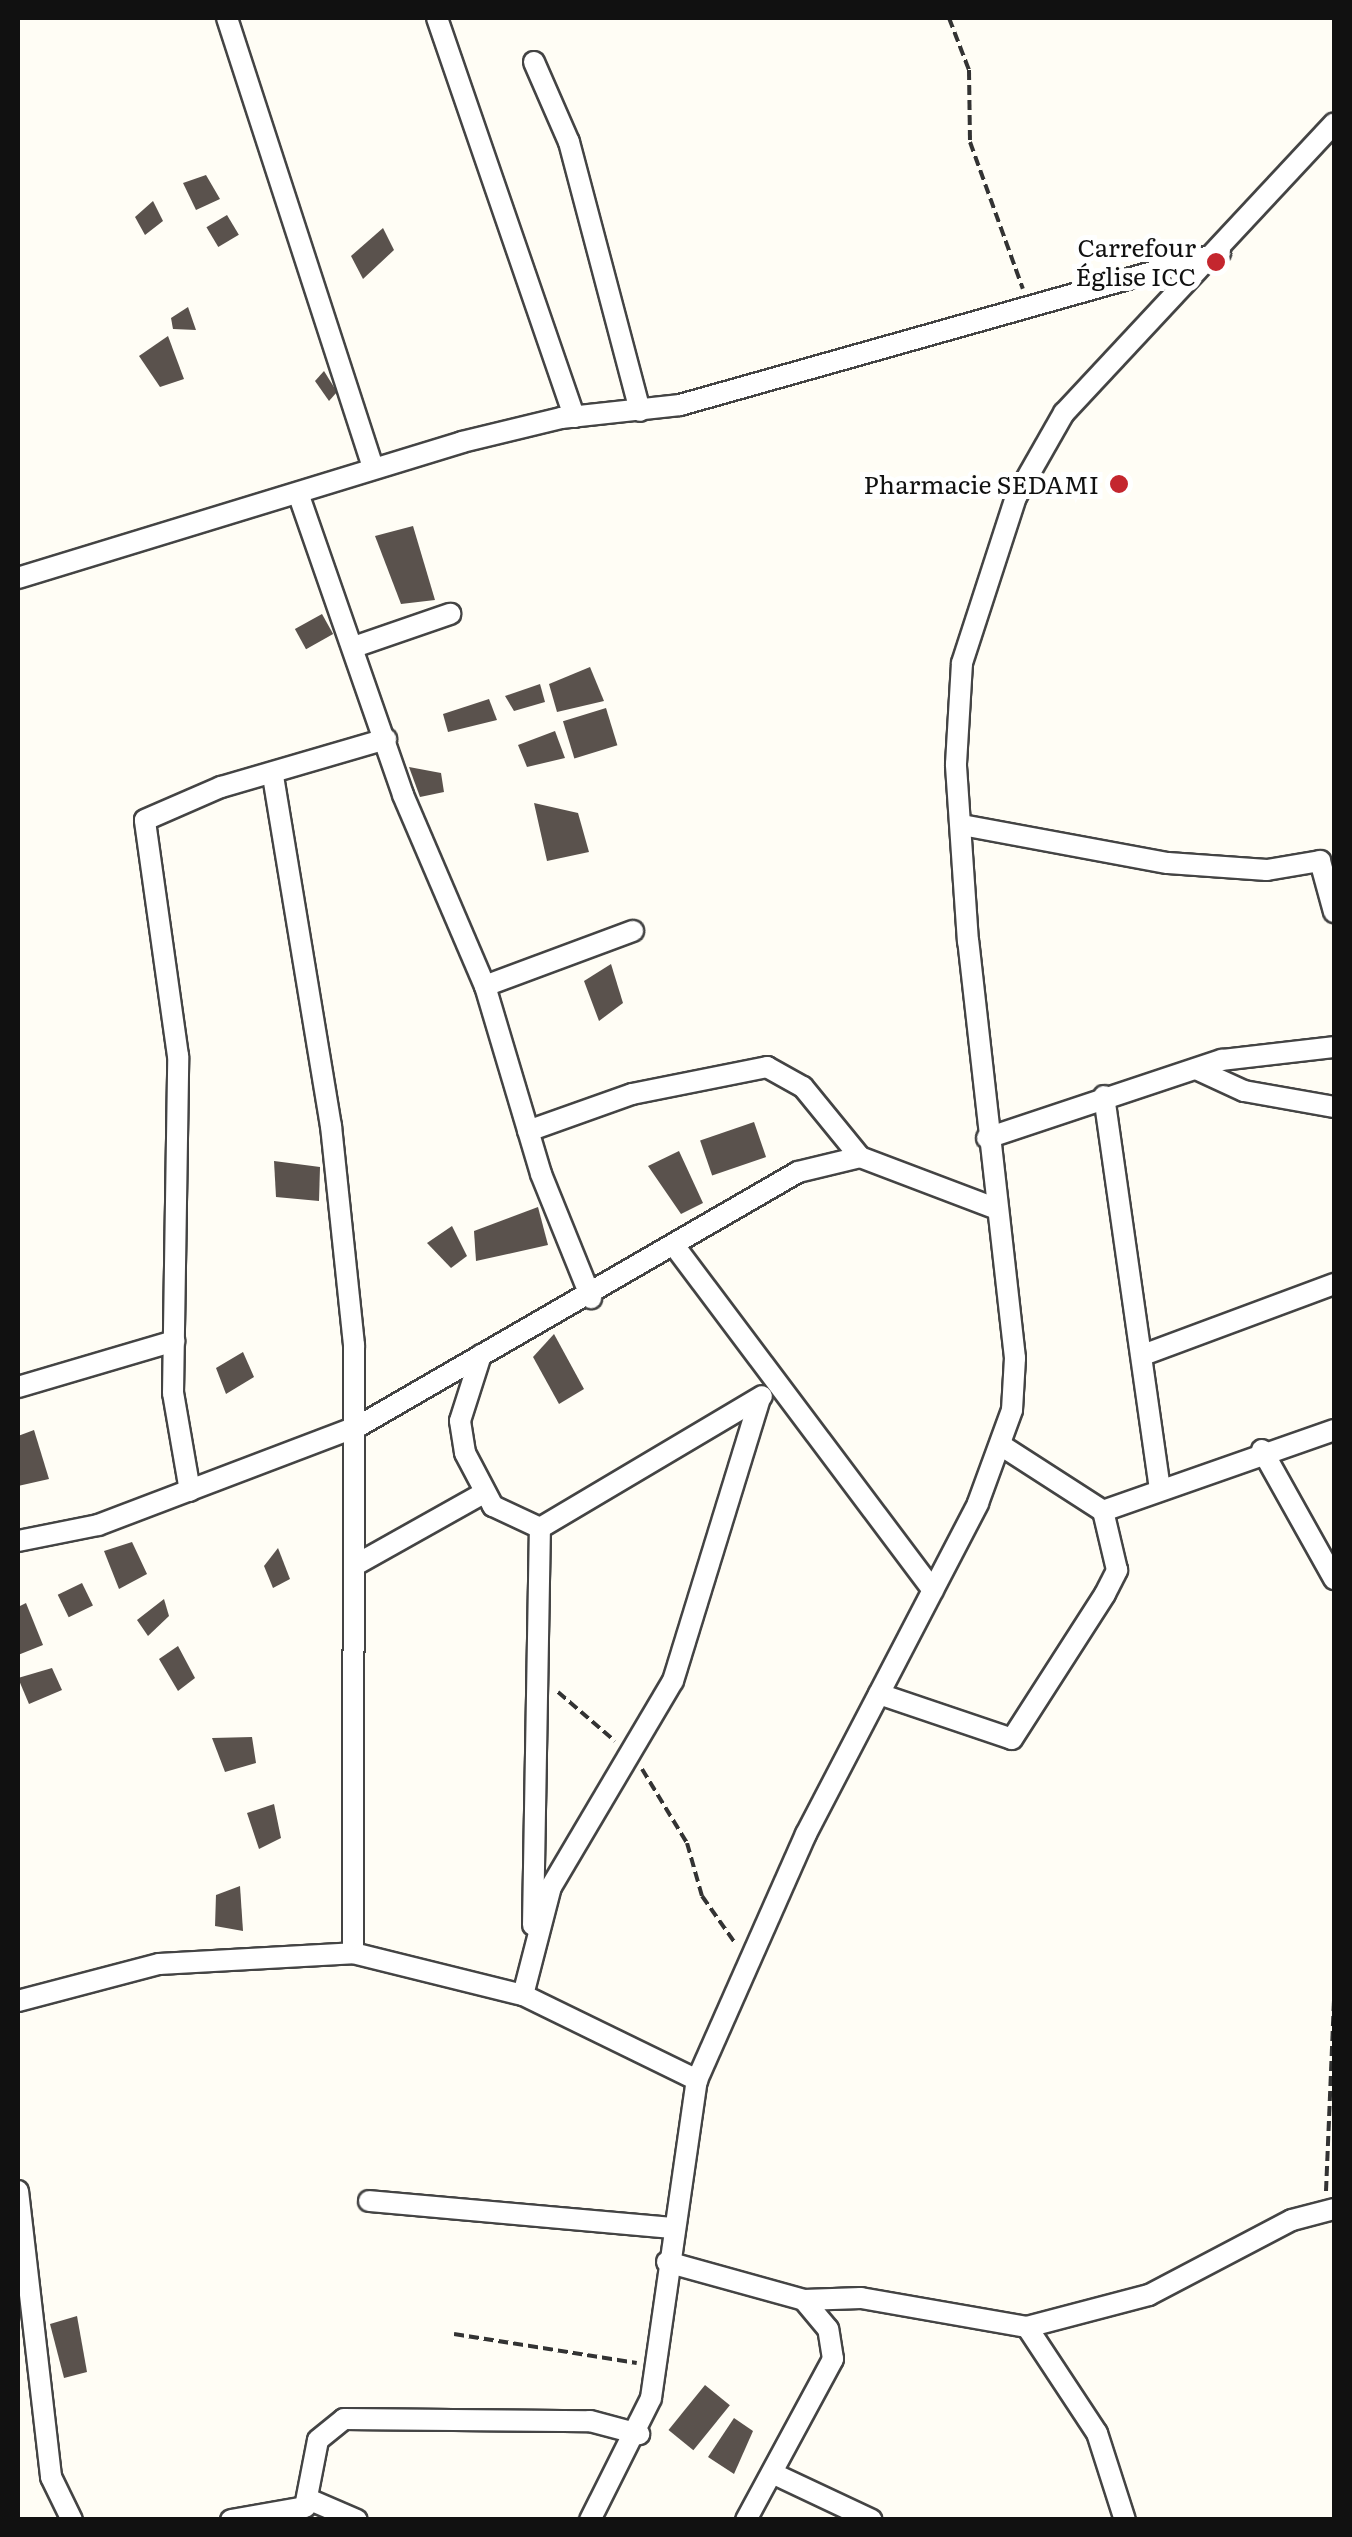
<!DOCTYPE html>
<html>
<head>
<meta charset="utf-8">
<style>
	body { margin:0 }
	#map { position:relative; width:1352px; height:2537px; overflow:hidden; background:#fffdf5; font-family:Literata,serif }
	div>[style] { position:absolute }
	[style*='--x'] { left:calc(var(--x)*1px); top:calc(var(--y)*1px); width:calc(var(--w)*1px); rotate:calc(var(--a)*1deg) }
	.building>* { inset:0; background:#5a524d; transform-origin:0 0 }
	.path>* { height:4px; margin-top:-2px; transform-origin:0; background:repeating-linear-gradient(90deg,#333 0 10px,transparent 0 15px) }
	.roads { filter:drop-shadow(2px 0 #444) drop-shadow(-2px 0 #444) drop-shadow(0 2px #444) drop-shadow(0 -2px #444) }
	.minor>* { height:20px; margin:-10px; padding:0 10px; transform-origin:10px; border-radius:10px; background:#fff }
	.dots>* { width:28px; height:28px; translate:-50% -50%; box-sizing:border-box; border:5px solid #fff; border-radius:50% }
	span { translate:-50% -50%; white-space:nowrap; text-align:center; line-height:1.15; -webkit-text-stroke:10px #fff; paint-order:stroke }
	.poi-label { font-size:25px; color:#111 }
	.right { translate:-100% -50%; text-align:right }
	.frame { position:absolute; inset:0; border:20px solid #111; pointer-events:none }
</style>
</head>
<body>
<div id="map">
	<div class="building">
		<div style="clip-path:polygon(206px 175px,220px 199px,196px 210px,183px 183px)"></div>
		<div style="clip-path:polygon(153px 201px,163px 221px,145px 235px,135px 217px)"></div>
		<div style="left:227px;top:215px;width:23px;height:24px;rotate:59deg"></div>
		<div style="clip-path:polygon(383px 228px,394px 250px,363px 279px,351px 256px)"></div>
		<div style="clip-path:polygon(188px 307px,196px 330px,173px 329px,171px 318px)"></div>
		<div style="clip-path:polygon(168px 336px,184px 379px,160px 387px,139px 356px)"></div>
		<div style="clip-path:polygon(324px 371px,337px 392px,329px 401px,315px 381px)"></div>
		<div style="clip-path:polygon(413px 526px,435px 600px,401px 604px,375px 536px)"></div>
		<div style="left:322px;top:614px;width:23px;height:31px;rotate:61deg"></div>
		<div style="clip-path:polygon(590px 667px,604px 701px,557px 712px,549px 684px)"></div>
		<div style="clip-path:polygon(540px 684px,545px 702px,514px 711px,505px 696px)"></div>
		<div style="clip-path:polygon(489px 699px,497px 720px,448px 732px,443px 714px)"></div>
		<div style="left:606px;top:708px;width:39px;height:45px;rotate:73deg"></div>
		<div style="clip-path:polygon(555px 731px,565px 758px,527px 767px,518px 745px)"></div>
		<div style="clip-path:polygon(409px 767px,441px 773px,444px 792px,420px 797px)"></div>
		<div style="clip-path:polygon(534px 803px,578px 813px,589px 852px,547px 861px)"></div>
		<div style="clip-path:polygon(611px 964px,623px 1003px,599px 1021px,584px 981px)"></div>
		<div style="left:754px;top:1122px;width:37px;height:57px;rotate:71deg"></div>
		<div style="clip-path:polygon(679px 1151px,703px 1203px,681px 1214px,648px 1166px)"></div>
		<div style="clip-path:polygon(274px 1161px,320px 1167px,319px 1201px,276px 1197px)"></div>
		<div style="clip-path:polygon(538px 1207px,548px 1245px,476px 1261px,474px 1231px)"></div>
		<div style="clip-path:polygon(452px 1226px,467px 1256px,451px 1268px,427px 1243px)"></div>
		<div style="clip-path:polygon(554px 1334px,584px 1389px,559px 1404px,533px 1357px)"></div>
		<div style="clip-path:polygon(243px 1352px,254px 1377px,226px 1394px,216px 1368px)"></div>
		<div style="clip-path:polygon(34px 1430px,49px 1479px,18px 1486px,18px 1436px)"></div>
		<div style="clip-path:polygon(132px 1542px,147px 1574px,119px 1589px,104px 1551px)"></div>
		<div style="clip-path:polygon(278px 1548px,290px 1579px,273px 1588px,264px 1566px)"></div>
		<div style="left:82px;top:1583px;width:25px;height:27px;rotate:64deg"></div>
		<div style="clip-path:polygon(164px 1599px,169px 1616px,148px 1636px,137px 1620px)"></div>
		<div style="clip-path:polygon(26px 1603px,43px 1645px,18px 1655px,18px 1607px)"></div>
		<div style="clip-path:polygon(178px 1646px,195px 1678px,178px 1691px,159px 1659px)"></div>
		<div style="clip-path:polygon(52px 1668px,62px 1690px,29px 1704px,18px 1678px)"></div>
		<div style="clip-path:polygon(252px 1737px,256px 1763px,225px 1772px,212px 1738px)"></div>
		<div style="clip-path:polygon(274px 1804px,281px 1838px,259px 1849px,247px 1813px)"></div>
		<div style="clip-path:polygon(240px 1886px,243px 1931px,215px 1926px,216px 1895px)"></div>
		<div style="clip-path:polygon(77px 2316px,87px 2372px,64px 2378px,50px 2324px)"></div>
		<div style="left:705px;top:2385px;width:32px;height:58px;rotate:39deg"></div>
		<div style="clip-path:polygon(734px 2418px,753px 2431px,734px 2474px,708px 2457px)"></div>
	</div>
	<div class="path">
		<div style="--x:949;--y:18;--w:56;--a:69"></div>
		<div style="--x:969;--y:70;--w:72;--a:89.2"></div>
		<div style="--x:970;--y:142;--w:156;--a:70.2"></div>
		<div style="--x:558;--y:1692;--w:75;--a:40.7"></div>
		<div style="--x:642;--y:1769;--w:87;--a:58.7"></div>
		<div style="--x:687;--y:1843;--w:55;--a:74.2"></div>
		<div style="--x:702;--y:1896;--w:57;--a:54.9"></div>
		<div style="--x:1326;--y:2191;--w:190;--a:-87.6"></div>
		<div style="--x:454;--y:2334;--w:185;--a:9"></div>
	</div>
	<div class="roads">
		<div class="minor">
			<div style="--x:227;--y:18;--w:465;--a:72"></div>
			<div style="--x:437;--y:18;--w:422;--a:71"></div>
			<div style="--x:534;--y:62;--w:87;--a:66.4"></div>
			<div style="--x:569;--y:142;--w:278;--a:75.2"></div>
			<div style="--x:298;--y:493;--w:320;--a:70.8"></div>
			<div style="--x:403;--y:795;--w:208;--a:66.8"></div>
			<div style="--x:485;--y:986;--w:196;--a:73.4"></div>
			<div style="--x:541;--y:1174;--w:134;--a:68"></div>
			<div style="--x:18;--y:578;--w:464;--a:-17"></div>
			<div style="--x:462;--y:442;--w:102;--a:-13.6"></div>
			<div style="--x:561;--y:418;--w:120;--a:-6.2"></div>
			<div style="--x:680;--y:405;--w:561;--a:-15.72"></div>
			<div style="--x:354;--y:647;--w:102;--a:-19"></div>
			<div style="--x:273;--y:776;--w:355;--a:80.6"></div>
			<div style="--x:331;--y:1126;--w:220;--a:84"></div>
			<div style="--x:354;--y:1345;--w:608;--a:90.09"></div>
			<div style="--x:962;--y:825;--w:209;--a:10.5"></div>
			<div style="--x:1168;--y:863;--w:99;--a:4"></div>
			<div style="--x:1267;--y:870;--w:54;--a:-9.6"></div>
			<div style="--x:1320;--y:861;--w:53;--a:74.6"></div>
			<div style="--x:485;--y:986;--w:158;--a:-20.4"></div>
			<div style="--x:1196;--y:1069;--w:53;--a:24.6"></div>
			<div style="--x:1244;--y:1091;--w:91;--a:10.1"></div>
			<div style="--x:1104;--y:1096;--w:397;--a:81.9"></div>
			<div style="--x:528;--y:1131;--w:110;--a:-19.6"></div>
			<div style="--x:632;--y:1094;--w:138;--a:-11.3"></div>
			<div style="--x:767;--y:1067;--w:41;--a:29.1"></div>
			<div style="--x:803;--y:1087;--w:90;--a:50.8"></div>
			<div style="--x:987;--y:1138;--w:248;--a:-18.4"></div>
			<div style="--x:1222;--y:1060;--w:113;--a:-6.6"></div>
			<div style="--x:676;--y:1248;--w:428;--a:53.1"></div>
			<div style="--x:1146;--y:1354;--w:201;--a:-20.4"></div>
			<div style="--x:481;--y:1355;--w:69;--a:107.7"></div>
			<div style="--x:460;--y:1421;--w:32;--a:81"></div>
			<div style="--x:465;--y:1453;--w:60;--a:62.2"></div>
			<div style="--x:493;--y:1506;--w:52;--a:25.1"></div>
			<div style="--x:18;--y:1387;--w:163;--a:-16.4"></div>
			<div style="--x:1262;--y:1450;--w:148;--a:60.8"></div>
			<div style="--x:190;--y:1491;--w:99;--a:-99.8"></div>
			<div style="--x:173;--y:1393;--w:337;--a:-89.1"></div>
			<div style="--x:178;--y:1056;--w:238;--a:-98"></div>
			<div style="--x:145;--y:820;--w:83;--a:-23.5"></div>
			<div style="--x:221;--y:787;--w:172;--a:-16.2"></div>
			<div style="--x:1103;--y:1511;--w:245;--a:-19.3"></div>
			<div style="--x:540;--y:1528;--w:258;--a:-30.7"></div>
			<div style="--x:18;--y:1541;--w:82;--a:-11.3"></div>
			<div style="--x:98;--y:1525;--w:279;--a:-20.8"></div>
			<div style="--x:359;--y:1426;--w:507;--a:-30.05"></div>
			<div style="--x:798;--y:1172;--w:64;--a:-13.6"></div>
			<div style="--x:860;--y:1157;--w:147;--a:20.8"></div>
			<div style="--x:359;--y:1563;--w:141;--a:-29.3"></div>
			<div style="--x:879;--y:1694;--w:140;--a:18.7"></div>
			<div style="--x:1012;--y:1739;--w:172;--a:-57.3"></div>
			<div style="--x:1105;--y:1594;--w:27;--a:-63"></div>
			<div style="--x:1117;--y:1570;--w:61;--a:-103.3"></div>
			<div style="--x:1103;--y:1511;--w:120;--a:-147.2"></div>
			<div style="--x:533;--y:1925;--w:397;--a:-89"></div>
			<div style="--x:523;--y:1995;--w:112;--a:-75.5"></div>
			<div style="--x:551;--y:1887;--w:239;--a:-59.4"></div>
			<div style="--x:673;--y:1681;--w:295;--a:-72.9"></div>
			<div style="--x:18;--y:2001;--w:146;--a:-14.7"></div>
			<div style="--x:159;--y:1964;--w:194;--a:-3.2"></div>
			<div style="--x:353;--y:1953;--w:175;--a:13.9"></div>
			<div style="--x:523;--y:1995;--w:194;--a:26"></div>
			<div style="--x:18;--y:2191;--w:288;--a:83.4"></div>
			<div style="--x:51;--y:2477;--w:48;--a:64"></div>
			<div style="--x:369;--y:2201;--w:303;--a:5.1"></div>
			<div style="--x:667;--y:2262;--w:142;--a:15.5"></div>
			<div style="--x:804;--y:2300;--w:57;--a:-2"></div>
			<div style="--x:861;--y:2298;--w:169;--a:9.9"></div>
			<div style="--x:1027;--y:2327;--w:126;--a:-14.7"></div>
			<div style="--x:1149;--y:2295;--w:161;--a:-27.7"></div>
			<div style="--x:1292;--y:2220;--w:43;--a:-14.7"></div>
			<div style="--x:1027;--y:2327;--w:127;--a:56.6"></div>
			<div style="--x:1097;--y:2433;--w:91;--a:72.2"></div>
			<div style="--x:772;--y:2473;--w:110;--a:25.2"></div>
			<div style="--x:308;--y:2499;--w:53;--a:23.2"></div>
			<div style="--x:231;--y:2520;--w:75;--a:-10"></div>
			<div style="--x:305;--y:2507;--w:68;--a:-79"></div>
			<div style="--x:318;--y:2440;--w:33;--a:-39"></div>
			<div style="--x:344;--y:2419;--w:246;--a:0.5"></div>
			<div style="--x:590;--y:2421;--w:51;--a:14.9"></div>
			<div style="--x:590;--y:2520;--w:136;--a:-63.4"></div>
			<div style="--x:651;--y:2398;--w:321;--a:-81.8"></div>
			<div style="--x:697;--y:2080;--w:269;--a:-66.1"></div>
			<div style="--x:806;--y:1834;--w:373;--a:-62.5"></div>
			<div style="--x:978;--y:1503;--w:99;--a:-69.9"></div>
			<div style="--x:1012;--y:1410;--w:52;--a:-86.7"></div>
			<div style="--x:1015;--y:1358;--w:419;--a:-96.4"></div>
			<div style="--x:968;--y:942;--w:178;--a:-93.9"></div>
			<div style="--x:956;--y:764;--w:101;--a:-86.6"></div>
			<div style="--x:962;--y:663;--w:175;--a:-72"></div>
			<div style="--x:1016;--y:497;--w:97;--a:-60.3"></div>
			<div style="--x:1064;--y:413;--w:396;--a:-47"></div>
			<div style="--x:746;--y:2520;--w:183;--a:-61.6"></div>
			<div style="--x:833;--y:2359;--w:30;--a:-99"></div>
			<div style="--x:828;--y:2329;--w:38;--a:-130"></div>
		</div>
	</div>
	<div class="dots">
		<div style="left:1216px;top:262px;background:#c4262e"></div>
		<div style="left:1119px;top:484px;background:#c4262e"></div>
	</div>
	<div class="poi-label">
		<span class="right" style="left:1196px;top:262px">Carrefour<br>Église ICC</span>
		<span class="right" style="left:1099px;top:484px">Pharmacie SEDAMI</span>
	</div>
	<div class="frame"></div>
</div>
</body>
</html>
